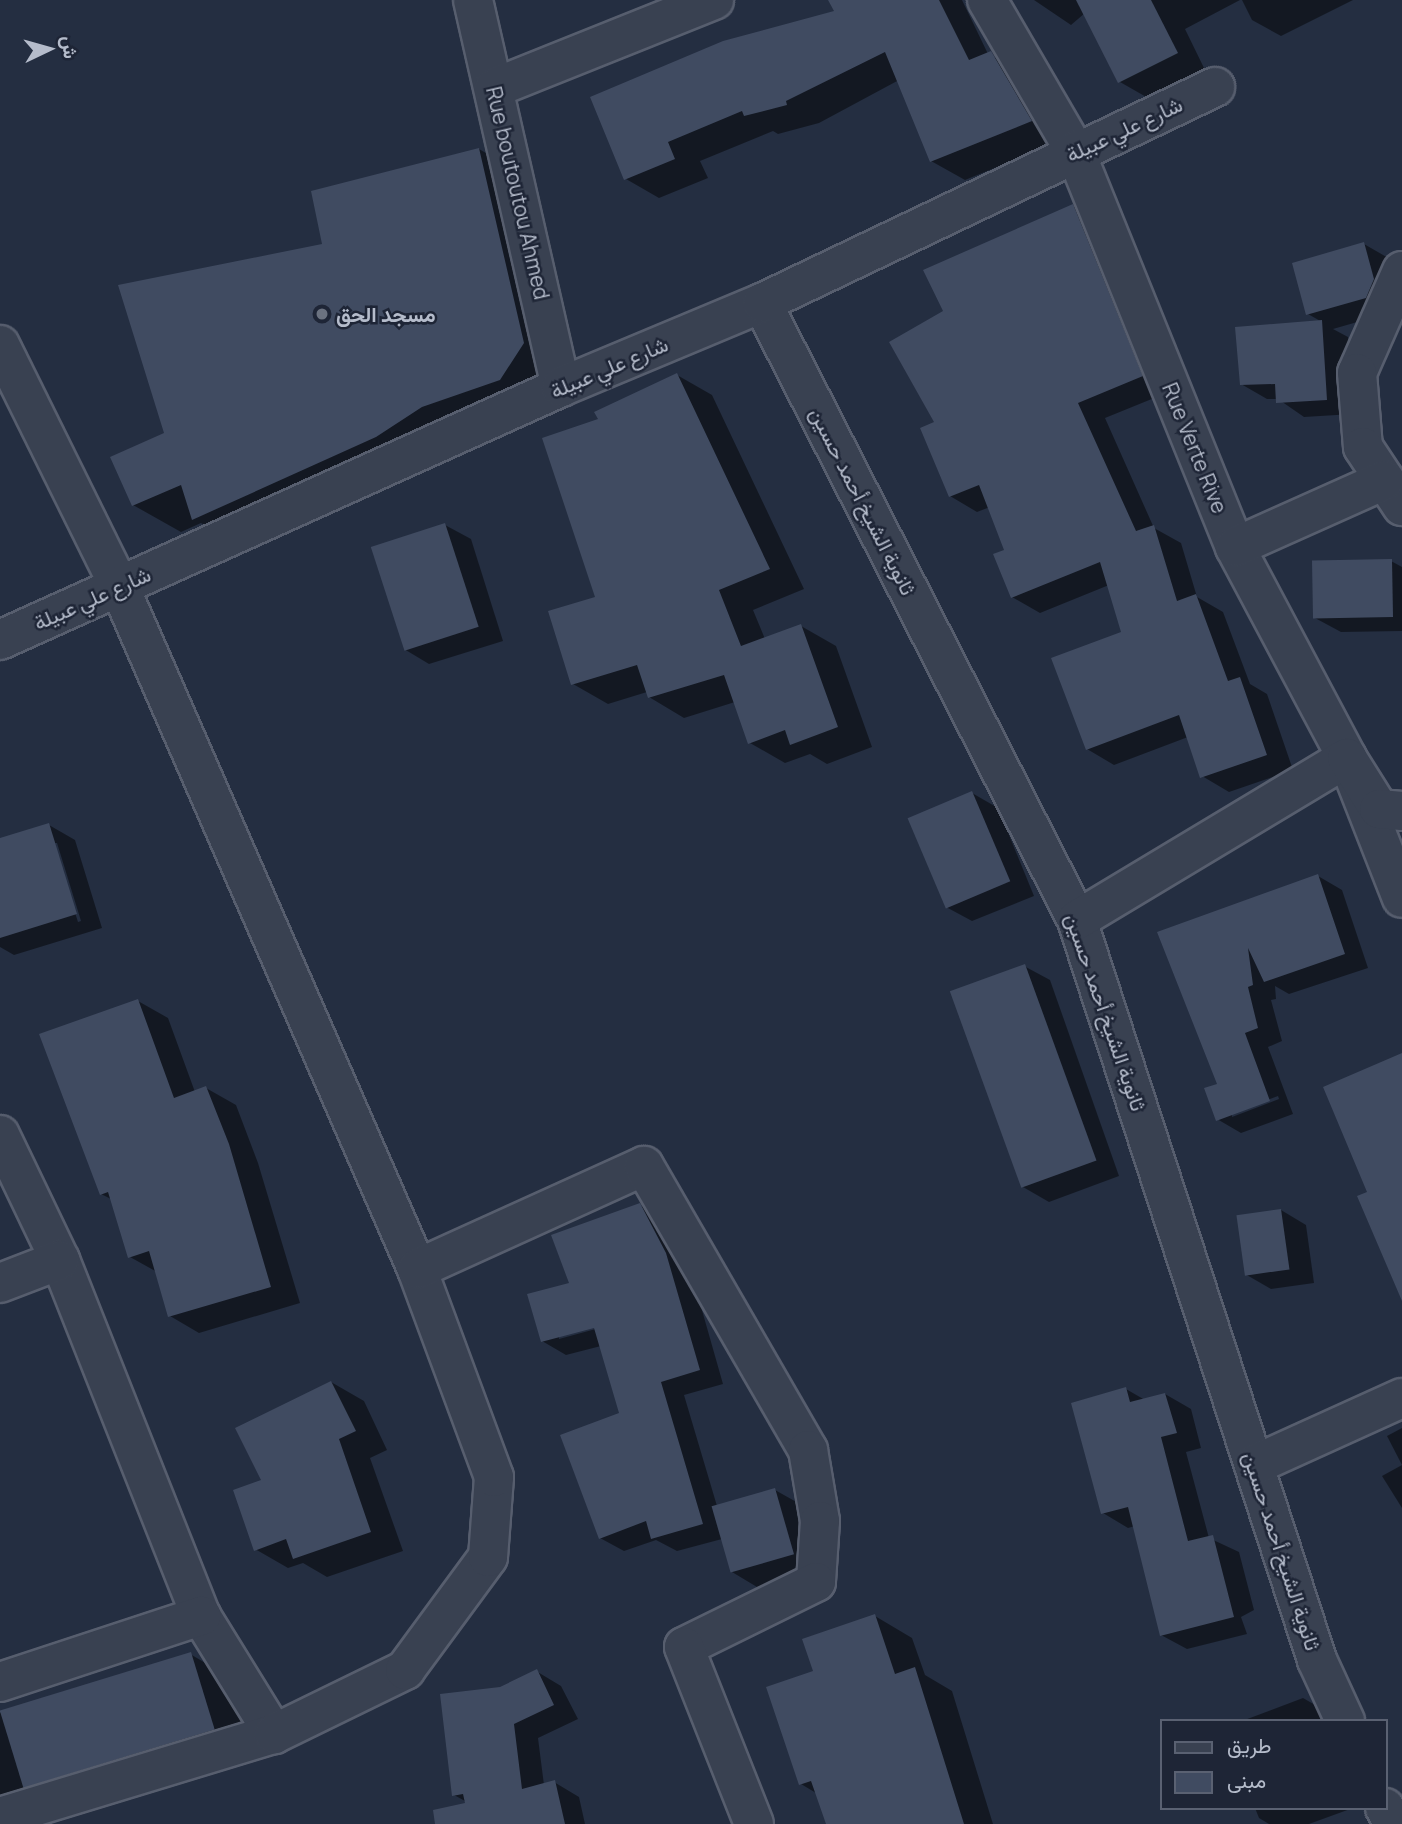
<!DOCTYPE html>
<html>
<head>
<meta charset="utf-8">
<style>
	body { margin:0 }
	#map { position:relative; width:1402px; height:1824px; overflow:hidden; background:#242e41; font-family:Manrope,Vazirmatn,sans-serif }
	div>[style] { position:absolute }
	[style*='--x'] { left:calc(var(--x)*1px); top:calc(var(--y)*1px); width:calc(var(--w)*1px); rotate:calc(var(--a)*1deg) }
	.shadow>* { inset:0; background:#0007 }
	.building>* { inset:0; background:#404b61; transform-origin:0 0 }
	.roads { filter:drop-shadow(2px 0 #575e6e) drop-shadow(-2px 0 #575e6e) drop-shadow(0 2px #575e6e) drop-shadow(0 -2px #575e6e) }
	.minor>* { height:38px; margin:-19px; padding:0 19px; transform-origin:19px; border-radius:19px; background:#394151 }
	.dots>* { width:19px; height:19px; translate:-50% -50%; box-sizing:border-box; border:4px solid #1e2536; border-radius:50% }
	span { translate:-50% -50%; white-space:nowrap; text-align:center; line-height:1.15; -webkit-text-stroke:5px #1e2536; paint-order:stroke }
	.street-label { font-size:21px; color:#b5bccb }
	.poi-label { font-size:21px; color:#b5bccb; font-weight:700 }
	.left { translate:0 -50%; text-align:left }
	.legend { position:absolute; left:1160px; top:1719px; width:228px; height:91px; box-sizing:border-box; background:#1e2536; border:2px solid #5a6172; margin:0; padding:9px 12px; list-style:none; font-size:21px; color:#b5bccb }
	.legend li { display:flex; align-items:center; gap:14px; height:35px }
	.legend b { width:35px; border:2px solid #5a6172 }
	.north { position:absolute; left:14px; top:14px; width:70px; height:70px; -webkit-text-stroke:5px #1e2536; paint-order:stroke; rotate:85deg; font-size:19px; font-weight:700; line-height:28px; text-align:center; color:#b5bccb }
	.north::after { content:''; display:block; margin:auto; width:24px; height:32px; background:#b5bccb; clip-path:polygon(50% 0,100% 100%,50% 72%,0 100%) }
</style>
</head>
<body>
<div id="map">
	<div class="shadow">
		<div style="clip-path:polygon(830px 0,962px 0,988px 54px,1025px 72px,1064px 140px,965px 180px,931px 161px,899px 80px,819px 123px,778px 134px,773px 131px,700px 161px,708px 178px,659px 198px,626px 179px,593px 98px,836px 12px)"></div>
		<div style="clip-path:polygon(1034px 0,1240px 0,1185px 29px,1205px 70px,1148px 98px,1120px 82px,1085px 13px,1071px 25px)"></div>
		<div style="clip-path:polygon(1242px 0,1353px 0,1281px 36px,1252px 20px)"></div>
		<div style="clip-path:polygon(479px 149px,527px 177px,571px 371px,241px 546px,201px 523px,181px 532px,133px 505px,166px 434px)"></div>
		<div style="clip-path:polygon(1073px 206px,1100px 221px,1169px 392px,1105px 418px,1154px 528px,1181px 543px,1197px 597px,1223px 612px,1250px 684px,1267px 694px,1293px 770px,1229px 792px,1202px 776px,1188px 737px,1114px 765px,1087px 749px,1123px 633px,1109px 585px,1040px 613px,1012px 597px,1007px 551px,990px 507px,977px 512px,950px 496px,936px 423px,945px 312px)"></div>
		<div style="clip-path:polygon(1364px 244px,1390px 259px,1392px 312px,1333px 329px,1348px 337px,1353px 414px,1304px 417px,1278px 399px,1267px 399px,1241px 384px,1237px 328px,1322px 322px,1308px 314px)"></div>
		<div style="clip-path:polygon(677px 375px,712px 395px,804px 589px,753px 610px,765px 639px,801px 626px,836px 646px,872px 747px,827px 764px,810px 754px,785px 763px,750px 743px,735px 702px,684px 718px,649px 697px,647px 692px,608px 704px,573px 684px,597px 598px,600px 420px)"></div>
		<div style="clip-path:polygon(445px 525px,471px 539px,503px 641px,429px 664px,404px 649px)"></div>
		<div style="clip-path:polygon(1391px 561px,1402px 567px,1402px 631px,1341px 632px,1315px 618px)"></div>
		<div style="clip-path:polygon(972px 793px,998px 808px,1034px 896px,972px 921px,946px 907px)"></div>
		<div style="clip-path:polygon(evenodd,49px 825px,75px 840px,102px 928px,14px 955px,0 947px,0 840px,49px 825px,53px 843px,57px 843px,81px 921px,78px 922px,53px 843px)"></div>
		<div style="clip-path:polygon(evenodd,1318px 876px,1342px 890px,1368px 968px,1289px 994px,1275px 986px,1276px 999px,1271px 1000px,1282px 1041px,1268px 1047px,1293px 1114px,1241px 1133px,1217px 1119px,1219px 1085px,1160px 933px,1318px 876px,1278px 1096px,1279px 1099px,1232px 1117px,1232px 1113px,1278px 1096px)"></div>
		<div style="clip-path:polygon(1024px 966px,1050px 980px,1119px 1176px,1049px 1202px,1023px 1187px)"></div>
		<div style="clip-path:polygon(138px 1001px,168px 1018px,195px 1092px,206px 1088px,236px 1105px,258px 1163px,300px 1303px,199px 1333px,170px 1316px,157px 1272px,130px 1257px,113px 1200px,101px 1194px)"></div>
		<div style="clip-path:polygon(evenodd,640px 1205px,664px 1218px,690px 1268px,723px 1384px,684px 1395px,717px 1506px,775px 1490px,800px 1504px,819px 1568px,757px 1587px,732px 1572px,722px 1539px,677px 1551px,656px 1540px,624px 1551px,600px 1538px,621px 1414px,601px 1346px,566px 1355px,542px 1341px,571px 1284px,640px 1205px,602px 1324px,603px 1327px,559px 1339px,559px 1336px,602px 1324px)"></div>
		<div style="clip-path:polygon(1281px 1210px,1306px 1225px,1314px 1283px,1271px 1289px,1245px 1274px)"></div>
		<div style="clip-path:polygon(331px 1382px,364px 1401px,387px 1450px,370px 1458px,403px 1551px,327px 1577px,303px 1563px,288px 1568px,255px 1549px)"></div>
		<div style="clip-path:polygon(1126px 1389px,1145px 1400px,1165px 1394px,1191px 1409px,1201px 1448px,1186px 1452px,1209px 1538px,1239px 1552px,1254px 1610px,1241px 1617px,1247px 1634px,1187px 1649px,1161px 1635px,1135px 1526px,1128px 1528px,1103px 1513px)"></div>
		<div style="clip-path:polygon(1402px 1428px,1402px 1465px,1387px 1436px)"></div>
		<div style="clip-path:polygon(1402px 1465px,1402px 1508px,1382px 1476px)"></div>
		<div style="clip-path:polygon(875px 1616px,912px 1638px,925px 1675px,952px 1691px,993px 1824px,828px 1824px,816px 1793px,801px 1784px,815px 1672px)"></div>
		<div style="clip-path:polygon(190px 1654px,238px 1682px,262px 1757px,46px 1824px,0 1824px,0 1713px)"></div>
		<div style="clip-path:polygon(536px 1671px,561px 1686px,578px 1719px,538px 1738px,544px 1785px,554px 1782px,579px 1797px,585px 1824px,472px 1824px,465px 1801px,454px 1795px,500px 1689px)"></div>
		<div style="clip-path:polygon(1303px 1698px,1329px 1713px,1331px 1721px,1242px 1721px)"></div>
		<div style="clip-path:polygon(1255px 1808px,1353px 1808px,1309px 1824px,1269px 1824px,1259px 1818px)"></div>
	</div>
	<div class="building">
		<div style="clip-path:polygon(828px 0,939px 0,969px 60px,991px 51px,1032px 121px,930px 162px,885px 52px,786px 101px,787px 105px,744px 116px,742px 111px,668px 142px,675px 159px,624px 180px,590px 97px,723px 41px,834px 11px)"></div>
		<div style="clip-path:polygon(1076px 0,1151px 0,1178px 53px,1118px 83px)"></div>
		<div style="clip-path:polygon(479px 148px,524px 343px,500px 380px,422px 407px,376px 437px,192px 520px,181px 485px,132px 506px,110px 457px,164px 433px,118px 285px,322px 244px,311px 191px)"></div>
		<div style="clip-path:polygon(1073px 204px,1143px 376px,1078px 403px,1136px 531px,1154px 525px,1177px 601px,1196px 594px,1228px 681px,1240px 677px,1267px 755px,1200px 778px,1179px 715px,1086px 750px,1051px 658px,1121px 632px,1100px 562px,1011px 598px,993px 554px,1004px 550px,979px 485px,949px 497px,920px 428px,934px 422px,889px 342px,943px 311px,923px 270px)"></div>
		<div style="clip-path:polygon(1364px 242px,1374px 279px,1366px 298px,1306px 315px,1292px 263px)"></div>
		<div style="clip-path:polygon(1322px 320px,1327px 400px,1276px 403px,1275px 384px,1240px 385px,1235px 327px)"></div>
		<div style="clip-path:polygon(677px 373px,770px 569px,719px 590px,741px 646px,801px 624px,838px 727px,790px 745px,785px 730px,748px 744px,724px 675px,648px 698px,637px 665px,571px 685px,548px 611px,595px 597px,542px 438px,598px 419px,594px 412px)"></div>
		<div style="left:445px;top:523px;width:109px;height:78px;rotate:72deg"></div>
		<div style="left:1392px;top:559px;width:58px;height:80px;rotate:89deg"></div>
		<div style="left:972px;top:791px;width:98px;height:70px;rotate:67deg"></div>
		<div style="clip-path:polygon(49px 823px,77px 914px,0 938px,0 838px)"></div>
		<div style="clip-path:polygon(1318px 874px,1345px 954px,1264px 982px,1248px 948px,1253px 985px,1248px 987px,1258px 1028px,1245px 1033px,1270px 1101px,1216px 1121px,1204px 1088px,1217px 1084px,1157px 932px)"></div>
		<div style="left:1025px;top:964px;width:209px;height:80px;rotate:70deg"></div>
		<div style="clip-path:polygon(138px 999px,174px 1098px,206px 1086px,229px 1144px,271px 1287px,168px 1317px,149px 1251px,128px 1258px,108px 1192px,100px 1195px,39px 1034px)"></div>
		<div style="clip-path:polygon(1402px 1053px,1402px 1301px,1357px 1196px,1367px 1192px,1323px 1087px)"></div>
		<div style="clip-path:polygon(640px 1203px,666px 1253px,700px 1370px,661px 1382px,703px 1524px,651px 1539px,646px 1521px,599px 1539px,560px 1435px,619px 1413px,594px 1328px,541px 1342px,527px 1294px,569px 1283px,551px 1235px)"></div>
		<div style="left:1281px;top:1209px;width:61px;height:45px;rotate:82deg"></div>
		<div style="clip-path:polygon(331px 1381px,356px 1431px,339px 1439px,371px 1532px,293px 1559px,286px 1539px,254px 1551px,233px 1490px,261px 1480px,235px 1428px)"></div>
		<div style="clip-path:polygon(1126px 1387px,1130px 1402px,1165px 1393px,1177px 1433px,1161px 1437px,1188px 1541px,1213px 1535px,1234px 1617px,1160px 1636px,1128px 1507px,1101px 1514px,1071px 1403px)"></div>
		<div style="left:775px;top:1488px;width:69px;height:66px;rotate:74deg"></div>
		<div style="clip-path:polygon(875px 1614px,895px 1674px,915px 1667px,964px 1824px,826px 1824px,811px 1781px,799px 1785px,766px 1687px,813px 1671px,802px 1639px)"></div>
		<div style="left:191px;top:1652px;width:81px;height:200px;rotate:73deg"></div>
		<div style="clip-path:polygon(537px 1669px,554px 1705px,514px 1724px,522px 1789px,555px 1780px,565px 1824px,435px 1824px,433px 1810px,465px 1803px,463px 1794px,452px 1796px,440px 1694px,500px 1687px)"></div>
	</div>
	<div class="roads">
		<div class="minor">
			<div style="--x:473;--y:0;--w:397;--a:77.2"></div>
			<div style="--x:987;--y:0;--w:175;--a:59.8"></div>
			<div style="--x:1075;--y:151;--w:427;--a:68"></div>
			<div style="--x:1235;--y:547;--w:239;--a:62"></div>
			<div style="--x:1347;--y:758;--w:150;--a:68.6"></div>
			<div style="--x:494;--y:88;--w:237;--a:-21.8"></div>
			<div style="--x:1402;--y:271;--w:111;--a:113.8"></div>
			<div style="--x:1357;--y:373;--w:74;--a:85.4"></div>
			<div style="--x:1363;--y:447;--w:71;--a:56.5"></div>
			<div style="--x:762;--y:303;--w:693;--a:62.95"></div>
			<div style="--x:1077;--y:920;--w:778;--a:72.03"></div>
			<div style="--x:1317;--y:1660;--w:67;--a:65.3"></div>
			<div style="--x:0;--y:345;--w:269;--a:63.7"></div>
			<div style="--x:119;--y:586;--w:745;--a:66.43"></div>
			<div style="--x:1235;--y:547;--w:164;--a:-24.1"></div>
			<div style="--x:0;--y:640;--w:615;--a:-24.27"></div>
			<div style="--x:561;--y:387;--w:218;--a:-22.7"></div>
			<div style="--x:762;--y:303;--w:502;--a:-25.49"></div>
			<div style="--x:1077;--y:920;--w:315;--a:-31"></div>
			<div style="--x:1347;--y:758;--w:60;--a:57.9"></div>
			<div style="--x:1379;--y:809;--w:23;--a:5"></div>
			<div style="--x:0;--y:1135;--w:139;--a:64.4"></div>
			<div style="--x:60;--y:1260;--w:383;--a:68.4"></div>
			<div style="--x:201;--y:1616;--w:139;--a:58.3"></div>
			<div style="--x:0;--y:1283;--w:64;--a:-21"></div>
			<div style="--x:1254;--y:1465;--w:162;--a:-24.4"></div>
			<div style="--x:0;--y:1682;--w:212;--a:-18.2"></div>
			<div style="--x:1385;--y:1808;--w:18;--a:63"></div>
			<div style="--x:0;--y:1817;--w:286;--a:-16.9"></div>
			<div style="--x:274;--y:1734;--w:146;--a:-26"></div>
			<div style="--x:405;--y:1670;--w:140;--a:-53.7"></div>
			<div style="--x:488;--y:1557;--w:80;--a:-85.7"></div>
			<div style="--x:494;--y:1477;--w:222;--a:-110.3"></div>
			<div style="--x:417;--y:1269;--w:249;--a:-24.4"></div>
			<div style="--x:644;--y:1166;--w:328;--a:60"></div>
			<div style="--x:808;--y:1450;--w:72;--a:80.4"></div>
			<div style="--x:820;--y:1521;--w:61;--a:93.8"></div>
			<div style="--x:816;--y:1582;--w:147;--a:153.8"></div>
			<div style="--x:684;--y:1647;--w:190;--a:68.4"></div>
		</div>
	</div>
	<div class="dots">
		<div style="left:322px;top:314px;background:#6b7280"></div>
	</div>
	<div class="street-label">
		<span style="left:1124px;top:129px;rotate:-25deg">شارع علي عبيلة</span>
		<span style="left:518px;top:193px;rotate:77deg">Rue boutoutou Ahmed</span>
		<span style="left:609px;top:367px;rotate:-23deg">شارع علي عبيلة</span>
		<span style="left:1195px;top:448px;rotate:68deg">Rue Verte Rive</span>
		<span style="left:863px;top:501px;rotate:63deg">ثانوية الشيخ أحمد حسين</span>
		<span style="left:92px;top:598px;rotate:-24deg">شارع علي عبيلة</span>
		<span style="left:1106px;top:1012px;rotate:71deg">ثانوية الشيخ أحمد حسين</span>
		<span style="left:1282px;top:1551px;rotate:72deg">ثانوية الشيخ أحمد حسين</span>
	</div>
	<div class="poi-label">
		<span class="left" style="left:336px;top:314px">مسجد الحق</span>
	</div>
	<ul class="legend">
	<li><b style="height:9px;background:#394151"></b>طريق</li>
	<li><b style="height:19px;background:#404b61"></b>مبنى</li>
	</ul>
	<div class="north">ش</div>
</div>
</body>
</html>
